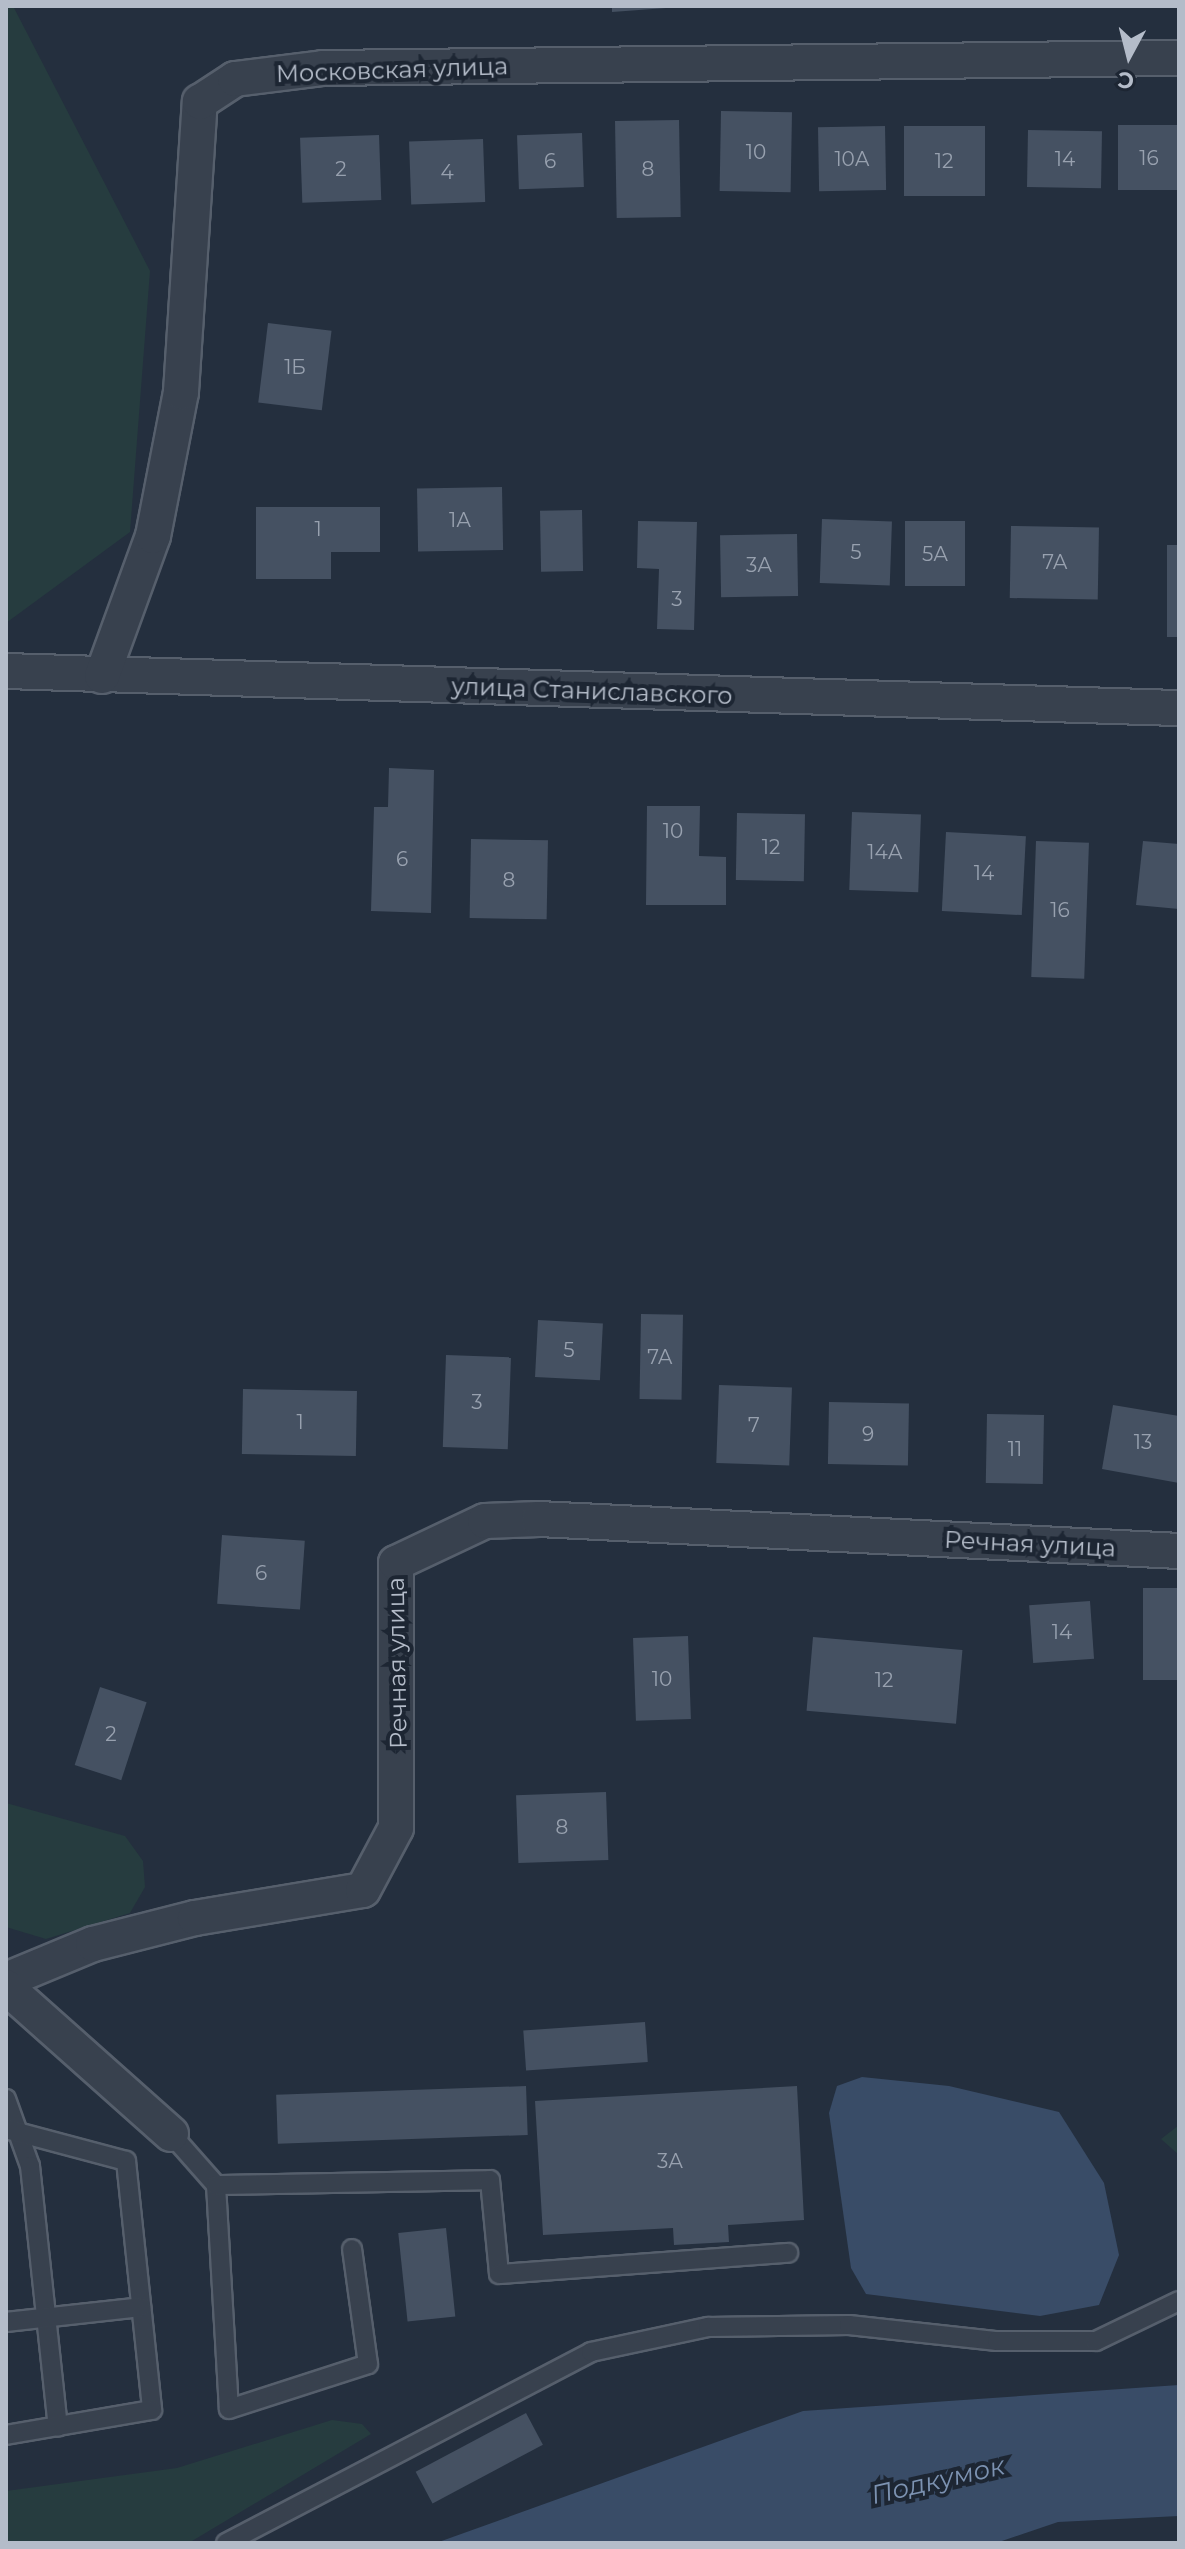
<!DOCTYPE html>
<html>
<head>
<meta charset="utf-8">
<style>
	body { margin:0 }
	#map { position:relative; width:1185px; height:2549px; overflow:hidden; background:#242f3e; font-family:Montserrat,sans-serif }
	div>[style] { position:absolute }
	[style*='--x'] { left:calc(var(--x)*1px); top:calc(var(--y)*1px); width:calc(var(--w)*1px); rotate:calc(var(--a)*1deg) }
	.green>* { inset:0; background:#263c3f }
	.water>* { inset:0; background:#394c67 }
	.building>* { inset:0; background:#455162; transform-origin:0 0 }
	.roads { filter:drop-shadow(2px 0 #565f6c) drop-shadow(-2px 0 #565f6c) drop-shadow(0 2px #565f6c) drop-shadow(0 -2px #565f6c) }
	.service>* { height:18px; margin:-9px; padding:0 9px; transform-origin:9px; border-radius:9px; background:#38414e }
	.minor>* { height:34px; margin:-17px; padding:0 17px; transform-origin:17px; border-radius:17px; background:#38414e }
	span { translate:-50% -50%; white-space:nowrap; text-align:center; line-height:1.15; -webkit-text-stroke:8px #1d2633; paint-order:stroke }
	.number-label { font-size:20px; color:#98a1af }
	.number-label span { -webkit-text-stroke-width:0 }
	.street-label { font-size:24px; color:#b4bcc9 }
	.water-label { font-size:26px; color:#7c92b1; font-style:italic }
	.frame { position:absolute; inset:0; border:8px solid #b4bcc9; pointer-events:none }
	.north { position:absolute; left:1089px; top:16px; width:80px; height:80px; -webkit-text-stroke:6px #1d2633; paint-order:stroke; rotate:187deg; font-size:22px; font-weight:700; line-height:32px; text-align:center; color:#b4bcc9 }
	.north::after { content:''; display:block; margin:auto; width:28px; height:36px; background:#b4bcc9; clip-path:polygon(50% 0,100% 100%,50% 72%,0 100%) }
</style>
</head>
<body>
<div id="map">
	<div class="green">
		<div style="clip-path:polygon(6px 6px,13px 6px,150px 271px,130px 532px,6px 623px)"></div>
		<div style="clip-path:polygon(6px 1803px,125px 1836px,143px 1861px,145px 1887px,130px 1913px,46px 1939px,6px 1927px)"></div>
		<div style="clip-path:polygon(1179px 2125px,1179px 2155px,1161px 2139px)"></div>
		<div style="clip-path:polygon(332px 2420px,362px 2424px,371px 2434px,192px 2541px,6px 2543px,6px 2491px,177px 2468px)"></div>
	</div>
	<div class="water">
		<div style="clip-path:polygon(862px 2077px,949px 2086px,1059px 2112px,1104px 2183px,1119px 2255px,1099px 2305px,1040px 2316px,866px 2294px,851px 2268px,829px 2113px,837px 2086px)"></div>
		<div style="clip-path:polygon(1179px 2385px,1179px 2516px,1058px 2522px,996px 2543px,436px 2543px,803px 2411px)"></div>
	</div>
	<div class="building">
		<div style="clip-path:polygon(612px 6px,666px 6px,666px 8px,612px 12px)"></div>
		<div style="left:721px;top:111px;width:71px;height:80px;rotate:1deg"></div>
		<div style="left:679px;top:120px;width:97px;height:64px;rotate:89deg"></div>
		<div style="left:1179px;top:125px;width:65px;height:61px;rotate:90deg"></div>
		<div style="left:885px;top:126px;width:64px;height:67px;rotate:89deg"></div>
		<div style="left:904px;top:126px;width:81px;height:70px"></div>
		<div style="left:1028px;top:130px;width:74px;height:57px;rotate:1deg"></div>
		<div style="left:582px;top:133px;width:54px;height:65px;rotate:88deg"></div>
		<div style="left:379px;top:135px;width:65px;height:79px;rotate:88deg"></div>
		<div style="left:483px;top:139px;width:63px;height:74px;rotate:88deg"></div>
		<div style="left:268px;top:323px;width:64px;height:80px;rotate:7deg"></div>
		<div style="left:502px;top:487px;width:63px;height:85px;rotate:89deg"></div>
		<div style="clip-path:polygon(256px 507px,380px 507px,380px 552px,331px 552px,331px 579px,256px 579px)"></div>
		<div style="left:582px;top:510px;width:61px;height:42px;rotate:89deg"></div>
		<div style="left:822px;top:519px;width:70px;height:64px;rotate:2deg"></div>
		<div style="clip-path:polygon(638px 521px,697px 522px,694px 630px,657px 629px,659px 569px,637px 568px)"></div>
		<div style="left:905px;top:521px;width:60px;height:65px"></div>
		<div style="left:1011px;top:526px;width:88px;height:72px;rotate:1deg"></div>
		<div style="left:797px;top:534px;width:62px;height:77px;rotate:89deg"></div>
		<div style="left:1167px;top:545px;width:12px;height:92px"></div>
		<div style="clip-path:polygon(389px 768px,434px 770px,431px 913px,371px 911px,374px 807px,388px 807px)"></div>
		<div style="clip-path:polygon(647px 806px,700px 806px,699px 856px,726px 857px,726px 905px,646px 905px)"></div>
		<div style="left:852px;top:812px;width:69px;height:78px;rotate:2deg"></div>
		<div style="left:737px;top:813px;width:68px;height:67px;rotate:1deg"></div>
		<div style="left:946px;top:832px;width:80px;height:79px;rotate:3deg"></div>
		<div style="left:471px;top:839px;width:77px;height:79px;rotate:1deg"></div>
		<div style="left:1036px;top:841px;width:53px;height:136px;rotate:2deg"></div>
		<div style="clip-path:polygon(1143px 841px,1179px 844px,1179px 909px,1136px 905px)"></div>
		<div style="left:641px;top:1314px;width:42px;height:85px;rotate:1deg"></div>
		<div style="left:538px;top:1320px;width:65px;height:57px;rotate:3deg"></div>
		<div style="left:446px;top:1355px;width:65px;height:92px;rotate:2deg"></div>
		<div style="left:719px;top:1385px;width:73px;height:78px;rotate:2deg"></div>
		<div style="left:243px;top:1389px;width:114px;height:65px;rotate:1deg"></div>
		<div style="left:829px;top:1402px;width:80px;height:62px;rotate:1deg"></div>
		<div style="clip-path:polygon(1113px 1405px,1179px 1416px,1179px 1483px,1102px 1469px)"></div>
		<div style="left:987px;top:1414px;width:57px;height:69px;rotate:1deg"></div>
		<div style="left:222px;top:1535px;width:83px;height:69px;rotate:4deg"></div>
		<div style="left:1143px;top:1588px;width:36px;height:92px"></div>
		<div style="left:1090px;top:1601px;width:58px;height:61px;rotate:86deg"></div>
		<div style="left:688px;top:1636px;width:83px;height:55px;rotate:88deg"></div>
		<div style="left:813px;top:1637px;width:150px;height:74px;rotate:5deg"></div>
		<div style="left:100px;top:1687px;width:49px;height:82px;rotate:18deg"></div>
		<div style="left:606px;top:1792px;width:68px;height:90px;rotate:88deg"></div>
		<div style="left:645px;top:2022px;width:40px;height:122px;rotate:86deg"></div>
		<div style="left:526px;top:2086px;width:49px;height:250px;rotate:88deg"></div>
		<div style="clip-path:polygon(797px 2086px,804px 2220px,728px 2225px,729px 2242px,674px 2245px,673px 2228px,543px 2235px,535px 2101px)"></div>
		<div style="left:446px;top:2228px;width:89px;height:48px;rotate:84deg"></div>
		<div style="left:526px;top:2413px;width:36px;height:125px;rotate:62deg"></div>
	</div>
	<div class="roads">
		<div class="service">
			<div style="--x:6;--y:2099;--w:71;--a:70.3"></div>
			<div style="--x:30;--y:2166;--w:262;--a:83.9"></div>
			<div style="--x:6;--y:2129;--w:124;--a:14.9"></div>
			<div style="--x:126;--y:2161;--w:250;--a:84"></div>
			<div style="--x:152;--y:2410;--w:148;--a:170.3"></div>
			<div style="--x:171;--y:2134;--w:68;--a:48.6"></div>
			<div style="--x:216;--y:2185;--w:224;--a:86.7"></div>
			<div style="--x:229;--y:2409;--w:146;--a:-17.9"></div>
			<div style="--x:368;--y:2364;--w:116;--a:-97.9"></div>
			<div style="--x:216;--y:2185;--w:274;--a:-1"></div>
			<div style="--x:490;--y:2180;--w:94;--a:84.5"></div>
			<div style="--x:499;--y:2274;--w:290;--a:-4.2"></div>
			<div style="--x:6;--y:2322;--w:136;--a:-6.3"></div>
			<div style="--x:226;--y:2543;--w:412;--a:-27.6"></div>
			<div style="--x:591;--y:2352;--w:120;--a:-12.1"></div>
			<div style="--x:708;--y:2327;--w:141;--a:-0.8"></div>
			<div style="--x:849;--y:2325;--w:149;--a:6.2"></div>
			<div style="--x:997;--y:2341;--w:99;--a:0"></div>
			<div style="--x:1096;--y:2341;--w:92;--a:-25.7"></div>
		</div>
		<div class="minor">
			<div style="--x:6;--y:671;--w:1174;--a:1.81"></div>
			<div style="--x:102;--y:676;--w:149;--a:-70"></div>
			<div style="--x:153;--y:536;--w:147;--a:-79"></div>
			<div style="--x:181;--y:392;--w:291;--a:-86.3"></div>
			<div style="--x:200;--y:102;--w:42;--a:-33.3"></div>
			<div style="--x:235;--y:79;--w:89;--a:-7.1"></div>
			<div style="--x:323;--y:68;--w:856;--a:-0.67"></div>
			<div style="--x:6;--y:1980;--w:94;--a:-22.5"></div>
			<div style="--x:93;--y:1944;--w:105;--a:-14.3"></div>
			<div style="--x:195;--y:1918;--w:170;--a:-9.5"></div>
			<div style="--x:363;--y:1890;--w:70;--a:-62"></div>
			<div style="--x:396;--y:1828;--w:265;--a:-90"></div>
			<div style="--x:396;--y:1563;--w:98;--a:-25.3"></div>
			<div style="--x:485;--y:1521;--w:54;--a:-2.1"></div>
			<div style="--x:539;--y:1519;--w:641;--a:2.86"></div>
			<div style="--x:6;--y:1987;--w:221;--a:41.7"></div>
		</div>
	</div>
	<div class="number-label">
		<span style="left:756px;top:152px">10</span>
		<span style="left:1149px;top:158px">16</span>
		<span style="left:852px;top:159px">10А</span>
		<span style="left:1065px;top:159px">14</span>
		<span style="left:550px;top:161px">6</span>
		<span style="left:944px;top:161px">12</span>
		<span style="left:341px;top:169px">2</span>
		<span style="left:648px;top:169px">8</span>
		<span style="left:447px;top:172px">4</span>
		<span style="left:295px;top:367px">1Б</span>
		<span style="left:460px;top:520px">1А</span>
		<span style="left:318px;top:529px">1</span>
		<span style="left:856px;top:552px">5</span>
		<span style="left:935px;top:554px">5А</span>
		<span style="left:1055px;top:562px">7А</span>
		<span style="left:759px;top:565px">3А</span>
		<span style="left:677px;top:599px">3</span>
		<span style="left:673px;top:831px">10</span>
		<span style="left:771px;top:847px">12</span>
		<span style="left:885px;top:852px">14А</span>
		<span style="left:402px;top:859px">6</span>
		<span style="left:984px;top:873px">14</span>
		<span style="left:509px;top:880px">8</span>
		<span style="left:1060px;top:910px">16</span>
		<span style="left:569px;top:1350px">5</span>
		<span style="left:660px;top:1357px">7А</span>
		<span style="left:477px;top:1402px">3</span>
		<span style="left:300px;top:1422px">1</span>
		<span style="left:754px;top:1425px">7</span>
		<span style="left:868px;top:1434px">9</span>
		<span style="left:1143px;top:1442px">13</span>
		<span style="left:1015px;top:1449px">11</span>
		<span style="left:261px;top:1573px">6</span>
		<span style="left:1062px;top:1632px">14</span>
		<span style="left:662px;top:1679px">10</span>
		<span style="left:884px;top:1680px">12</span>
		<span style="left:111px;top:1734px">2</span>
		<span style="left:562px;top:1827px">8</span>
		<span style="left:670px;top:2161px">3А</span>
	</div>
	<div class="street-label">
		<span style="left:392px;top:70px;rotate:-2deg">Московская улица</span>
		<span style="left:592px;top:691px;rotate:2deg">улица Станиславского</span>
		<span style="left:1030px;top:1544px;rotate:3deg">Речная улица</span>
		<span style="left:397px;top:1663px;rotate:-91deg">Речная улица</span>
	</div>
	<div class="water-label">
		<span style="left:938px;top:2481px;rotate:-13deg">Подкумок</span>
	</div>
	<div class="frame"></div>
	<div class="north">С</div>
</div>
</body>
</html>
